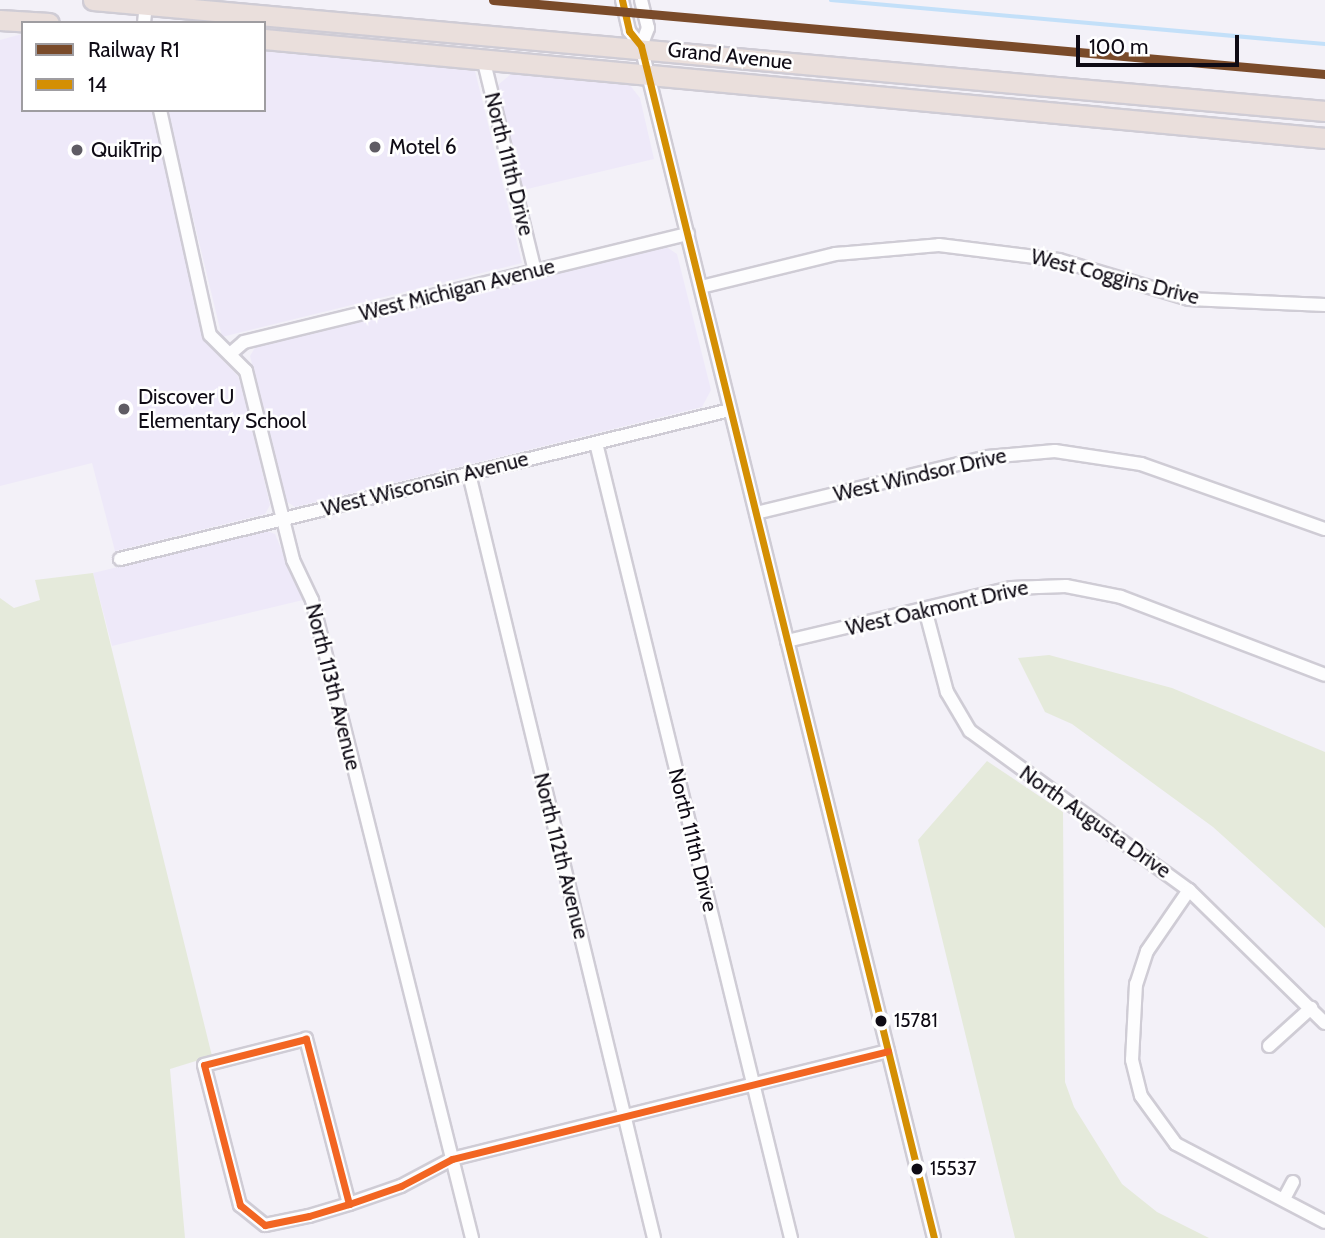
<!DOCTYPE html>
<html>
<head>
<meta charset="utf-8">
<style>
	body { margin:0 }
	#map { position:relative; width:1325px; height:1238px; overflow:hidden; background:#f3f1f8; font-family:Cabin,sans-serif }
	div>[style] { position:absolute }
	[style*='--x'] { left:calc(var(--x)*1px); top:calc(var(--y)*1px); width:calc(var(--w)*1px); rotate:calc(var(--a)*1deg) }
	.built>* { inset:0; background:#eee9f9 }
	.green>* { inset:0; background:#e5eadb }
	.stream>* { height:3.5px; margin:-1.75px; padding:0 1.75px; transform-origin:1.75px; border-radius:1.75px; background:#c3e0f9 }
	.roads { filter:drop-shadow(2px 0 #cfccd5) drop-shadow(-2px 0 #cfccd5) drop-shadow(0 2px #cfccd5) drop-shadow(0 -2px #cfccd5) }
	.minor>* { height:12px; margin:-6px; padding:0 6px; transform-origin:6px; border-radius:6px; background:#fdfdfe }
	.highway>* { height:19px; margin:-9.5px; padding:0 9.5px; transform-origin:9.5px; border-radius:9.5px; background:#eadfdc }
	.bus-1>* { height:7px; margin:-3.5px; padding:0 3.5px; transform-origin:3.5px; border-radius:3.5px; background:#d48f03 }
	.bus-2>* { height:7px; margin:-3.5px; padding:0 3.5px; transform-origin:3.5px; border-radius:3.5px; background:#f26522 }
	.rail-1>* { height:9px; margin:-4.5px; padding:0 4.5px; transform-origin:4.5px; border-radius:4.5px; background:#7a4b2a }
	.dots>* { width:19px; height:19px; translate:-50% -50%; box-sizing:border-box; border:4px solid #fff; border-radius:50% }
	span { translate:-50% -50%; white-space:nowrap; text-align:center; line-height:1.15; -webkit-text-stroke:5px #fff; paint-order:stroke }
	.bus-label { font-size:19px; color:#0f0b15 }
	.left { translate:0 -50%; text-align:left }
	.street-label { font-size:21px; color:#0f0b15 }
	.poi-label { font-size:21px; color:#0f0b15 }
	.legend { position:absolute; left:21px; top:21px; width:245px; height:91px; box-sizing:border-box; background:#fff; border:2px solid #9f9da1; margin:0; padding:9px 12px; list-style:none; font-size:21px; color:#0f0b15 }
	.legend li { display:flex; align-items:center; gap:14px; height:35px }
	.legend b { width:35px; border:2px solid #9f9da1 }
	.scale { position:absolute; left:1076px; top:35px; width:163px; height:32px; box-sizing:border-box; border:4px solid #0f0b15; border-top:0; padding-left:9px; font-size:21px; line-height:24px; white-space:nowrap; color:#0f0b15; -webkit-text-stroke:5px #fff; paint-order:stroke }
</style>
</head>
<body>
<div id="map">
	<div class="built">
		<div style="clip-path:polygon(22px 34px,23px 110px,152px 110px,204px 341px,238px 376px,244px 394px,270px 505px,265px 514px,115px 551px,92px 463px,0 486px,0 40px)"></div>
		<div style="clip-path:polygon(264px 50px,475px 71px,522px 263px,222px 337px,167px 110px,264px 110px)"></div>
		<div style="clip-path:polygon(513px 72px,629px 84px,640px 98px,654px 159px,523px 190px,497px 86px)"></div>
		<div style="clip-path:polygon(665px 246px,677px 254px,711px 390px,702px 407px,295px 507px,286px 501px,250px 356px,256px 346px)"></div>
		<div style="clip-path:polygon(267px 531px,275px 534px,303px 600px,112px 646px,93px 573px)"></div>
	</div>
	<div class="green">
		<div style="clip-path:polygon(93px 573px,212px 1056px,170px 1069px,185px 1238px,0 1238px,0 598px,14px 608px,40px 600px,35px 580px)"></div>
		<div style="clip-path:polygon(1049px 655px,1172px 688px,1325px 752px,1325px 928px,1213px 827px,1072px 724px,1045px 712px,1018px 658px)"></div>
		<div style="clip-path:polygon(987px 761px,1063px 812px,1065px 1082px,1074px 1107px,1122px 1184px,1157px 1212px,1209px 1238px,1015px 1238px,918px 840px)"></div>
	</div>
	<div class="stream">
		<div style="--x:831;--y:0;--w:496;--a:5.1"></div>
	</div>
	<div class="roads">
		<div class="minor">
			<div style="--x:622;--y:0;--w:32;--a:77"></div>
			<div style="--x:629;--y:31;--w:19;--a:51"></div>
			<div style="--x:641;--y:46;--w:1227;--a:76.19"></div>
			<div style="--x:641;--y:0;--w:29;--a:76"></div>
			<div style="--x:648;--y:28;--w:19;--a:111"></div>
			<div style="--x:144;--y:23;--w:19;--a:-84"></div>
			<div style="--x:483;--y:58;--w:219;--a:76.3"></div>
			<div style="--x:160;--y:110;--w:230;--a:77.5"></div>
			<div style="--x:210;--y:335;--w:51;--a:45"></div>
			<div style="--x:246;--y:371;--w:195;--a:76"></div>
			<div style="--x:293;--y:560;--w:44;--a:64.6"></div>
			<div style="--x:312;--y:600;--w:658;--a:75.92"></div>
			<div style="--x:701;--y:287;--w:138;--a:-13.8"></div>
			<div style="--x:835;--y:254;--w:104;--a:-4.9"></div>
			<div style="--x:939;--y:245;--w:121;--a:7.1"></div>
			<div style="--x:1059;--y:260;--w:136;--a:16.7"></div>
			<div style="--x:1189;--y:299;--w:136;--a:2.5"></div>
			<div style="--x:230;--y:354;--w:18;--a:-41"></div>
			<div style="--x:244;--y:342;--w:457;--a:-13.7"></div>
			<div style="--x:596;--y:443;--w:819;--a:76.22"></div>
			<div style="--x:469;--y:474;--w:786;--a:76.39"></div>
			<div style="--x:756;--y:513;--w:238;--a:-13.6"></div>
			<div style="--x:987;--y:457;--w:68;--a:-5"></div>
			<div style="--x:1055;--y:451;--w:87;--a:8.6"></div>
			<div style="--x:1141;--y:464;--w:195;--a:19.5"></div>
			<div style="--x:120;--y:559;--w:628;--a:-13.73"></div>
			<div style="--x:925;--y:609;--w:86;--a:75.2"></div>
			<div style="--x:947;--y:692;--w:45;--a:59.5"></div>
			<div style="--x:970;--y:731;--w:271;--a:36"></div>
			<div style="--x:1189;--y:890;--w:190;--a:44.4"></div>
			<div style="--x:787;--y:641;--w:230;--a:-13.3"></div>
			<div style="--x:1011;--y:588;--w:55;--a:-2.1"></div>
			<div style="--x:1066;--y:586;--w:56;--a:11.3"></div>
			<div style="--x:1121;--y:597;--w:218;--a:20.9"></div>
			<div style="--x:1189;--y:890;--w:74;--a:124.5"></div>
			<div style="--x:1147;--y:951;--w:35;--a:108"></div>
			<div style="--x:1136;--y:984;--w:76;--a:93"></div>
			<div style="--x:1132;--y:1060;--w:37;--a:76"></div>
			<div style="--x:1141;--y:1096;--w:59;--a:53.9"></div>
			<div style="--x:1176;--y:1144;--w:168;--a:27.6"></div>
			<div style="--x:1269;--y:1046;--w:57;--a:-42.1"></div>
			<div style="--x:1285;--y:1197;--w:17;--a:-62"></div>
			<div style="--x:349;--y:1204;--w:171;--a:-104.6"></div>
			<div style="--x:306;--y:1039;--w:105;--a:165.7"></div>
			<div style="--x:204;--y:1065;--w:145;--a:75.6"></div>
			<div style="--x:240;--y:1205;--w:32;--a:39"></div>
			<div style="--x:265;--y:1225;--w:45;--a:-11.6"></div>
			<div style="--x:309;--y:1216;--w:42;--a:-16.7"></div>
			<div style="--x:349;--y:1204;--w:55;--a:-19.1"></div>
			<div style="--x:401;--y:1186;--w:58;--a:-27.9"></div>
			<div style="--x:452;--y:1159;--w:449;--a:-13.9"></div>
		</div>
		<div class="highway">
			<div style="--x:93;--y:0;--w:1237;--a:5.15"></div>
			<div style="--x:0;--y:20;--w:49;--a:3.5"></div>
			<div style="--x:264;--y:39;--w:1066;--a:5.33"></div>
		</div>
	</div>
	<div class="bus-1">
		<div style="--x:622;--y:0;--w:32;--a:77"></div>
		<div style="--x:629;--y:31;--w:19;--a:51"></div>
		<div style="--x:641;--y:46;--w:1227;--a:76.19"></div>
	</div>
	<div class="bus-2">
		<div style="--x:349;--y:1204;--w:171;--a:-104.6"></div>
		<div style="--x:306;--y:1039;--w:105;--a:165.7"></div>
		<div style="--x:204;--y:1065;--w:145;--a:75.6"></div>
		<div style="--x:240;--y:1205;--w:32;--a:39"></div>
		<div style="--x:265;--y:1225;--w:45;--a:-11.6"></div>
		<div style="--x:309;--y:1216;--w:42;--a:-16.7"></div>
		<div style="--x:349;--y:1204;--w:55;--a:-19.1"></div>
		<div style="--x:401;--y:1186;--w:58;--a:-27.9"></div>
		<div style="--x:452;--y:1159;--w:449;--a:-13.9"></div>
	</div>
	<div class="rail-1">
		<div style="--x:493;--y:0;--w:835;--a:5.08"></div>
	</div>
	<div class="dots">
		<div style="left:375px;top:147px;background:#5f5c64"></div>
		<div style="left:77px;top:150px;background:#5f5c64"></div>
		<div style="left:124px;top:409px;background:#5f5c64"></div>
		<div style="left:881px;top:1021px;background:#0f0b15"></div>
		<div style="left:917px;top:1169px;background:#0f0b15"></div>
	</div>
	<div class="bus-label">
		<span class="left" style="left:894px;top:1021px">15781</span>
		<span class="left" style="left:930px;top:1169px">15537</span>
	</div>
	<div class="street-label">
		<span style="left:730px;top:56px;rotate:6deg">Grand Avenue</span>
		<span style="left:509px;top:164px;rotate:76deg">North 111th Drive</span>
		<span style="left:1115px;top:277px;rotate:14deg">West Coggins Drive</span>
		<span style="left:457px;top:290px;rotate:-14deg">West Michigan Avenue</span>
		<span style="left:920px;top:475px;rotate:-13deg">West Windsor Drive</span>
		<span style="left:425px;top:484px;rotate:-14deg">West Wisconsin Avenue</span>
		<span style="left:937px;top:608px;rotate:-13deg">West Oakmont Drive</span>
		<span style="left:333px;top:687px;rotate:76deg">North 113th Avenue</span>
		<span style="left:1095px;top:822px;rotate:35deg">North Augusta Drive</span>
		<span style="left:693px;top:840px;rotate:76deg">North 111th Drive</span>
		<span style="left:561px;top:856px;rotate:76deg">North 112th Avenue</span>
	</div>
	<div class="poi-label">
		<span class="left" style="left:389px;top:147px">Motel 6</span>
		<span class="left" style="left:91px;top:150px">QuikTrip</span>
		<span class="left" style="left:138px;top:409px">Discover U<br>Elementary School</span>
	</div>
	<ul class="legend">
	<li><b style="height:9px;background:#7a4b2a"></b>Railway R1</li>
	<li><b style="height:9px;background:#d48f03"></b>14</li>
	</ul>
	<div class="scale">100 m</div>
</div>
</body>
</html>
